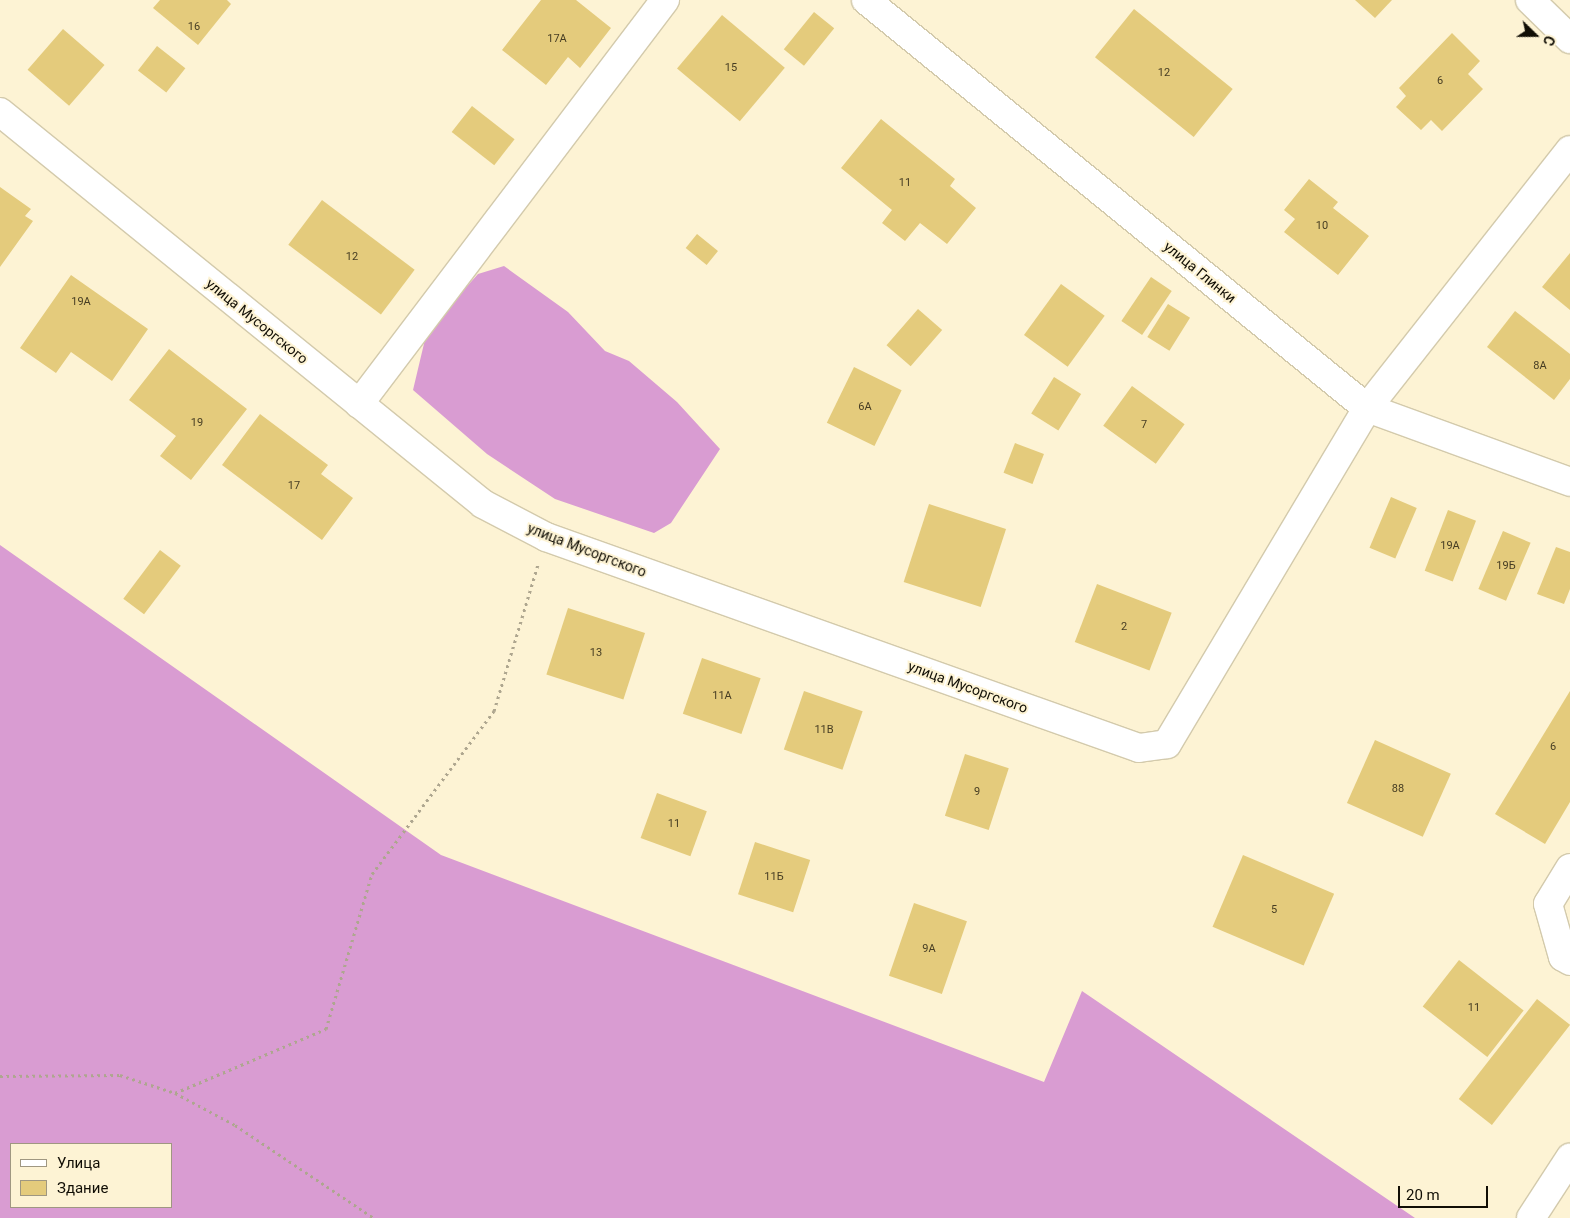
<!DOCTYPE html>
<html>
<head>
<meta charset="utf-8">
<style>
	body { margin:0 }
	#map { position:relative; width:1570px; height:1218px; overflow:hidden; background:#fdf3d4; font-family:Roboto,sans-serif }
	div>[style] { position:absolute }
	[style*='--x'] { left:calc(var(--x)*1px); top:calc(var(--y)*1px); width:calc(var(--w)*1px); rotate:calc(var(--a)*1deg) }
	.forest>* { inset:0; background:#d99cd2 }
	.building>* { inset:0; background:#e4cb7c; transform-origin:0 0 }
	.path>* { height:3px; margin-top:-1.5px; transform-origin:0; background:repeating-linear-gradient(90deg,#aea68f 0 2.5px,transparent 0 6.5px) }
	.roads { filter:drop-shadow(1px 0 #d3caac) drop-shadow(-1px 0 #d3caac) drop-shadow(0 1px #d3caac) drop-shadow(0 -1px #d3caac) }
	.minor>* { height:28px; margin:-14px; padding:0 14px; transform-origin:14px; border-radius:14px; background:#fff }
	span { translate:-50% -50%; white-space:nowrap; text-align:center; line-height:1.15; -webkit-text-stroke:4px #fdf3d4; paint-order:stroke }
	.number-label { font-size:11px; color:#463d23 }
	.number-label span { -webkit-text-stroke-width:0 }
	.street-label { font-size:14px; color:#110e05 }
	.legend { position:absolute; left:10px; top:1143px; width:162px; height:65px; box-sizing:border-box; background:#fdf3d4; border:1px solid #9f9781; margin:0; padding:6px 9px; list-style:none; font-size:15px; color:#110e05 }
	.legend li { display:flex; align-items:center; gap:10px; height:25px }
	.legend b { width:25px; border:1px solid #9f9781 }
	.north { position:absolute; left:1510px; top:10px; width:50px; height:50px; -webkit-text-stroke:4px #fdf3d4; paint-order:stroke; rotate:112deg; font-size:14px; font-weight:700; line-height:20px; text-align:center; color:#110e05 }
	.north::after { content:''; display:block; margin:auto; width:18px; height:22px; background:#110e05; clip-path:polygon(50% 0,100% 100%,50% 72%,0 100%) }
	.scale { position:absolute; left:1398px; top:1186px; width:90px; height:22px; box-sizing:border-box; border:2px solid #110e05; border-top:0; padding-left:6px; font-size:15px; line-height:18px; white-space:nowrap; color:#110e05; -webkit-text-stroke:4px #fdf3d4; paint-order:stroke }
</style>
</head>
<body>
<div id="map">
	<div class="forest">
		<div style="clip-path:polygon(504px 266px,568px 312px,605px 351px,629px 361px,677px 402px,720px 449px,671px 523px,654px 533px,555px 499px,487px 454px,413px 390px,427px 331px,478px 274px)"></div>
		<div style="clip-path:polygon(evenodd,0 545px,441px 855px,1044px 1082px,1082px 991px,1415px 1218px,0 1218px,0 545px,171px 1144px,171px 1207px,11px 1207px,11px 1144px,171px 1144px)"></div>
	</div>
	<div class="building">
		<div style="clip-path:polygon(160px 0,227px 0,231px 4px,198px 45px,153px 8px)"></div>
		<div style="clip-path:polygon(541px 0,576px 0,611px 28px,580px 68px,568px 57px,546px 85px,502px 50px)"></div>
		<div style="clip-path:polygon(1355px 0,1392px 0,1375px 18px)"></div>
		<div style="left:1134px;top:9px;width:127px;height:62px;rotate:39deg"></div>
		<div style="left:814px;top:12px;width:26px;height:48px;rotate:39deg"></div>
		<div style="left:722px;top:15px;width:82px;height:70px;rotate:40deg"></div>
		<div style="left:63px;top:29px;width:55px;height:54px;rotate:41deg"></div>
		<div style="clip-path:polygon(1452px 33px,1480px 61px,1468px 74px,1483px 89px,1442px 131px,1431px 120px,1421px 130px,1396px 107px,1406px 96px,1399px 88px)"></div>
		<div style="left:157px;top:46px;width:36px;height:31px;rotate:38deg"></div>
		<div style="left:472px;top:106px;width:54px;height:33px;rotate:38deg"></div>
		<div style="clip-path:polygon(881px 119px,955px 179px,950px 186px,976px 208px,947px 244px,920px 223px,905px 241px,882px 223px,892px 210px,841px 168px)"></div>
		<div style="clip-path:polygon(1309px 179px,1338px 202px,1333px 208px,1369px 236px,1338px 275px,1284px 232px,1295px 219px,1284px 210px)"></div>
		<div style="clip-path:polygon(0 187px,31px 209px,25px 216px,33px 221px,0 267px)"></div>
		<div style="left:322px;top:200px;width:116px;height:56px;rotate:37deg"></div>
		<div style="left:697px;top:234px;width:27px;height:18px;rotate:39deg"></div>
		<div style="clip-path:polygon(1570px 253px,1570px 310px,1542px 287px)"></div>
		<div style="clip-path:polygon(71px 275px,148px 329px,112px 381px,71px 352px,56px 373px,20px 348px)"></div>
		<div style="left:1151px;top:277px;width:25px;height:53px;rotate:34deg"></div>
		<div style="left:1061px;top:284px;width:54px;height:63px;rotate:36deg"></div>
		<div style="left:1168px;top:304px;width:26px;height:39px;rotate:32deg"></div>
		<div style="left:918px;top:309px;width:32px;height:48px;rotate:41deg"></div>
		<div style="clip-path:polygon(1515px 311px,1570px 354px,1570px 379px,1554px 400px,1487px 347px)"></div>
		<div style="clip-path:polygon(169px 349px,247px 409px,191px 480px,160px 456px,176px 436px,129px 400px)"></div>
		<div style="left:854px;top:367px;width:53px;height:62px;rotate:26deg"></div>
		<div style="left:1054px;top:377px;width:32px;height:43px;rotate:32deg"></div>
		<div style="left:1132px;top:386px;width:65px;height:49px;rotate:36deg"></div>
		<div style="clip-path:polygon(260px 414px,328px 465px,321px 474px,353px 498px,322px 540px,222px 465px)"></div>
		<div style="left:1015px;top:443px;width:31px;height:32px;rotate:21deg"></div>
		<div style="left:1391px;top:497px;width:28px;height:55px;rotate:23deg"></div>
		<div style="left:929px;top:504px;width:81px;height:82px;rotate:18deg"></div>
		<div style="left:1448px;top:510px;width:30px;height:65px;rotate:21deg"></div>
		<div style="left:1503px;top:531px;width:30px;height:63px;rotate:23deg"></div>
		<div style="clip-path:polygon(1556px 547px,1570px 552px,1570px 589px,1564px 604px,1537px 594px)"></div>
		<div style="left:160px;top:550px;width:26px;height:61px;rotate:37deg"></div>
		<div style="left:1097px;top:584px;width:80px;height:62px;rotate:21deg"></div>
		<div style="left:568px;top:608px;width:81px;height:70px;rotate:18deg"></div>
		<div style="left:702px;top:658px;width:62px;height:59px;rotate:19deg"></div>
		<div style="left:804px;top:691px;width:62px;height:62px;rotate:19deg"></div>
		<div style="clip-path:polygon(1570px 691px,1570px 802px,1545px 844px,1495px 814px)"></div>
		<div style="left:1375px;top:740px;width:83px;height:69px;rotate:24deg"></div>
		<div style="left:965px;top:754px;width:46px;height:65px;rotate:18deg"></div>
		<div style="left:657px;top:793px;width:53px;height:48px;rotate:20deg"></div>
		<div style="left:755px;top:842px;width:58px;height:55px;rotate:18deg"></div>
		<div style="left:1243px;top:855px;width:99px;height:78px;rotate:23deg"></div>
		<div style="left:914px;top:903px;width:56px;height:77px;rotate:19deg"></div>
		<div style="left:1459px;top:960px;width:82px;height:59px;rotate:38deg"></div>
		<div style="left:1537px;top:999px;width:42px;height:127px;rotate:38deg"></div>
	</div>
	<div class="path">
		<div style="--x:0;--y:1076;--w:120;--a:-0.5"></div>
		<div style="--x:120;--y:1075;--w:58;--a:18.1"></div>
		<div style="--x:175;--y:1093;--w:68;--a:28.1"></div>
		<div style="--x:235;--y:1125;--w:167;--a:33.8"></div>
		<div style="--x:175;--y:1093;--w:164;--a:-23"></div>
		<div style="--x:326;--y:1029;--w:162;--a:-73.5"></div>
		<div style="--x:372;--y:874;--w:204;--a:-53.2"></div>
		<div style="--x:494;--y:711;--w:153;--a:-73.3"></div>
	</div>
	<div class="roads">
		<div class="minor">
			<div style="--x:866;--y:0;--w:646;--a:39.16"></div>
			<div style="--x:1367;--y:408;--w:216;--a:20"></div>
			<div style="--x:1530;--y:0;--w:56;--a:44.3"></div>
			<div style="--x:0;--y:112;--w:622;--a:39.06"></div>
			<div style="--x:483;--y:504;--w:71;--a:27.6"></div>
			<div style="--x:546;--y:537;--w:629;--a:19.59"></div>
			<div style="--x:1139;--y:748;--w:28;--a:-8"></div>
			<div style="--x:1167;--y:744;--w:391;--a:-59.2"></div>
			<div style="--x:1367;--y:408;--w:328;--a:-51.8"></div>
			<div style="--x:359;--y:404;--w:507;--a:-52.86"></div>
			<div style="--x:1570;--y:868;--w:42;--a:121.4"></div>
			<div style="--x:1548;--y:904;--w:55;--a:74.2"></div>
			<div style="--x:1563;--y:957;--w:8;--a:30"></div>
			<div style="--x:1531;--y:1218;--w:72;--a:-57"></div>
		</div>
	</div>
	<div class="number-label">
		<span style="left:194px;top:27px">16</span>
		<span style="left:557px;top:39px">17А</span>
		<span style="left:731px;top:68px">15</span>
		<span style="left:1164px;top:73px">12</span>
		<span style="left:1440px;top:81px">6</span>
		<span style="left:905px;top:183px">11</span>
		<span style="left:1322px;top:226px">10</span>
		<span style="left:352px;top:257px">12</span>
		<span style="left:81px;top:302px">19А</span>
		<span style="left:1540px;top:366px">8А</span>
		<span style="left:865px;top:407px">6А</span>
		<span style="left:197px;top:423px">19</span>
		<span style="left:1144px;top:425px">7</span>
		<span style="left:294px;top:486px">17</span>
		<span style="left:1450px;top:546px">19А</span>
		<span style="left:1506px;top:566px">19Б</span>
		<span style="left:1124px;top:627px">2</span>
		<span style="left:596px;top:653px">13</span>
		<span style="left:722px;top:696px">11А</span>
		<span style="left:824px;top:730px">11В</span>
		<span style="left:1553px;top:747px">6</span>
		<span style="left:1398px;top:789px">88</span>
		<span style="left:977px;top:792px">9</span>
		<span style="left:674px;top:824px">11</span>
		<span style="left:774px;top:877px">11Б</span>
		<span style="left:1274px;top:910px">5</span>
		<span style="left:929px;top:949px">9А</span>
		<span style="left:1474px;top:1008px">11</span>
	</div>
	<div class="street-label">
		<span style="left:1200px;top:272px;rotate:39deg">улица Глинки</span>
		<span style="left:257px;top:321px;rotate:39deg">улица Мусоргского</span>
		<span style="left:587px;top:550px;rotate:21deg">улица Мусоргского</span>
		<span style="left:968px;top:687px;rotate:20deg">улица Мусоргского</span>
	</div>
	<ul class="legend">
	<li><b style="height:6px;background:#fff"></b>Улица</li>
	<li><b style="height:14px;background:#e4cb7c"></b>Здание</li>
	</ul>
	<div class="north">С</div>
	<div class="scale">20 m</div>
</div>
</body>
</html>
